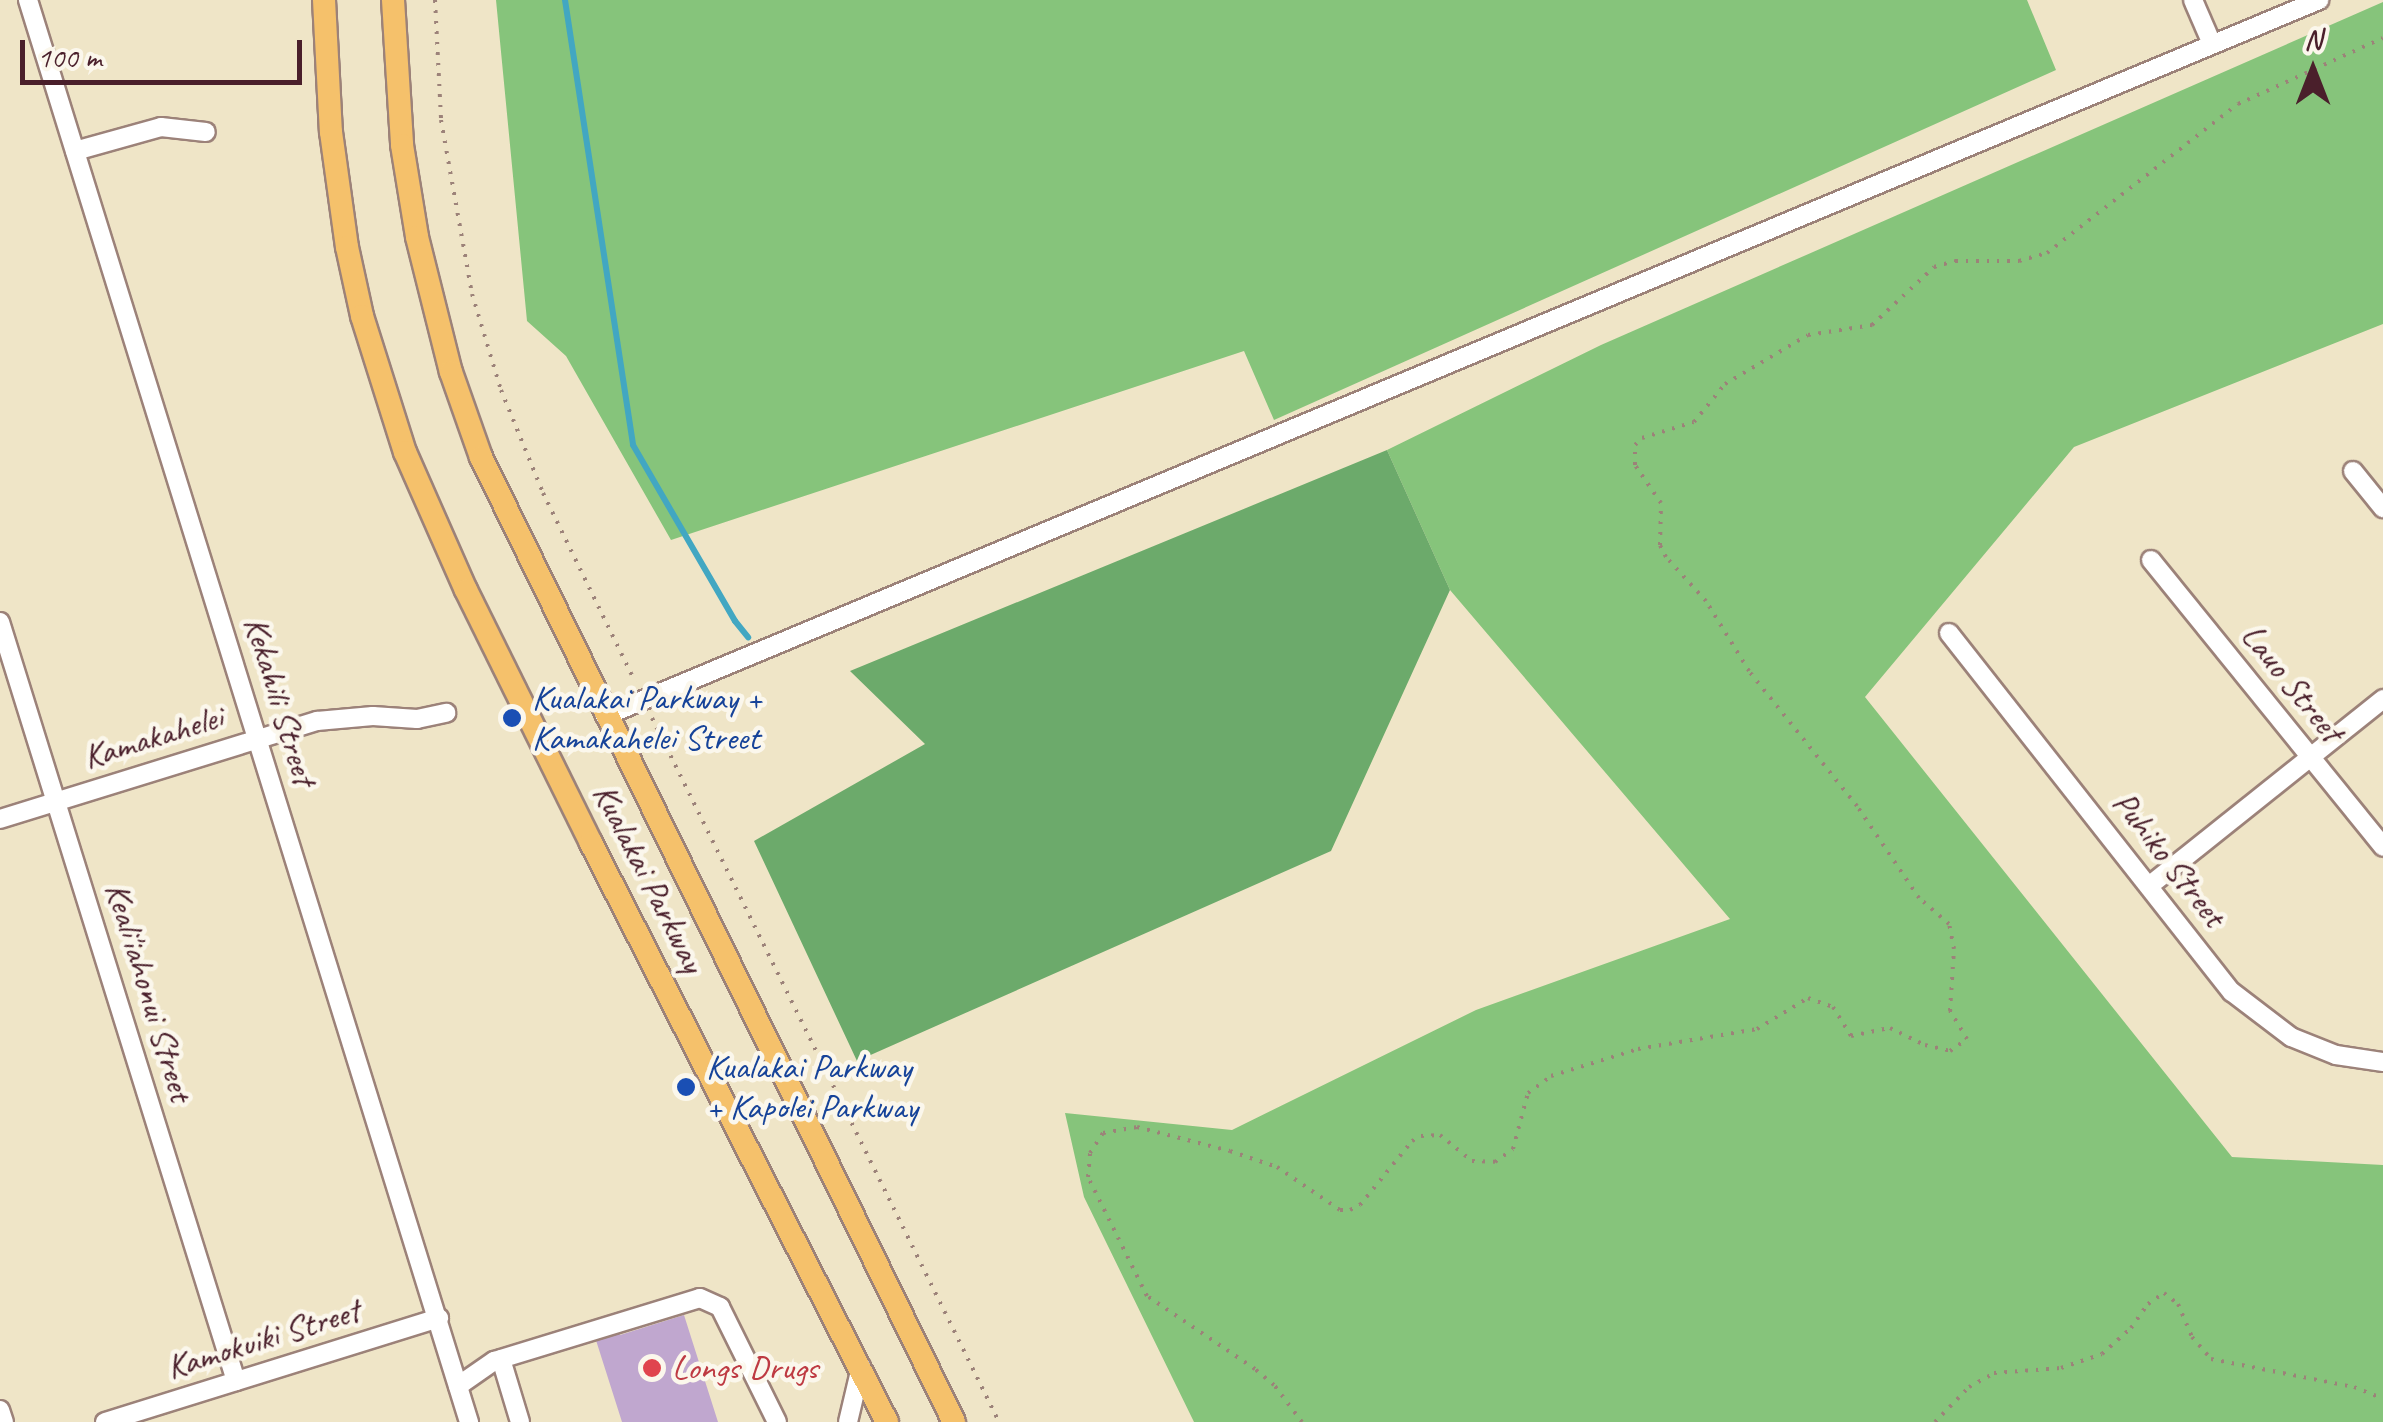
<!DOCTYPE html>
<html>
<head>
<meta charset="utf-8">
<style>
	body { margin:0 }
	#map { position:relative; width:2383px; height:1422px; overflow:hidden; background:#efe5c7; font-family:Caveat,sans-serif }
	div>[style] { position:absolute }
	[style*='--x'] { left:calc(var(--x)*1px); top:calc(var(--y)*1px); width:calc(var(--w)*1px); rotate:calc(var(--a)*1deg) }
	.green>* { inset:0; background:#86c47b }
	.forest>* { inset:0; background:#6caa6b }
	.stream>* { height:6px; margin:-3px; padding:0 3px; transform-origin:3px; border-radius:3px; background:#42a7c2 }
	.building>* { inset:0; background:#c0a7cf }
	.path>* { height:4px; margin-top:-2px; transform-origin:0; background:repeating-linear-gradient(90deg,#9c8279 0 2.5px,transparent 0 10.5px) }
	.roads { filter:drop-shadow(2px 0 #9c8279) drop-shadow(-2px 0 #9c8279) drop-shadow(0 2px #9c8279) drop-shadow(0 -2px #9c8279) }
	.minor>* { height:18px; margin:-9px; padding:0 9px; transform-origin:9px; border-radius:9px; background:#fff }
	.major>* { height:22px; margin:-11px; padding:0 11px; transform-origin:11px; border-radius:11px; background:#f5c16b }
	.dots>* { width:28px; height:28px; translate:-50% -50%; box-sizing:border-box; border:5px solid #fbf7ec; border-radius:50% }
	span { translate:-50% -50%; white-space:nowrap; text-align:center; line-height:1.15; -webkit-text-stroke:9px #fbf7ec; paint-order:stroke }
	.street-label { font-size:35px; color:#4a1f2b }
	.transit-label { font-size:35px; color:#164399 }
	.left { translate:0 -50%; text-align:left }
	.health-label { font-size:35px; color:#be3a42 }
	.north { position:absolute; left:2263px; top:20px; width:100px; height:100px; -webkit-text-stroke:8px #fbf7ec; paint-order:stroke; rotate:0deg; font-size:28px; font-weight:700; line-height:40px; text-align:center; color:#4a1f2b }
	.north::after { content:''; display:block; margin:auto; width:35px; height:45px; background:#4a1f2b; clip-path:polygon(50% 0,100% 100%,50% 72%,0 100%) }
	.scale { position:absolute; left:20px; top:40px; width:282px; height:45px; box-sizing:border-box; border:5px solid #4a1f2b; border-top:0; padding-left:12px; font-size:30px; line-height:35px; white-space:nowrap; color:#4a1f2b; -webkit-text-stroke:8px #fbf7ec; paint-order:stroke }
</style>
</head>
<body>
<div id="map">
	<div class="green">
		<div style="clip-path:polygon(496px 0,2027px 0,2056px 70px,1274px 420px,1244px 351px,671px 540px,566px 356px,527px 321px)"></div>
		<div style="clip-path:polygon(2383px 2px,2383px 324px,2074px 447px,1865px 697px,2232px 1157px,2383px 1165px,2383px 1422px,1194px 1422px,1084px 1197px,1065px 1113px,1232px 1130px,1476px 1010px,1730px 919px,1450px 590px,1387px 450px,1601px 345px)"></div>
	</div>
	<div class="forest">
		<div style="clip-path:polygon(1387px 450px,1450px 590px,1331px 851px,857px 1061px,754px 841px,925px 744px,850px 671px)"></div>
	</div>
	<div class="stream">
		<div style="--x:565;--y:0;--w:450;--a:81.3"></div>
		<div style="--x:633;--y:445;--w:203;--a:59.9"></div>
		<div style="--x:735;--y:621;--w:21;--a:51"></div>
	</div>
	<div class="building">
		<div style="clip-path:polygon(684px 1315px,718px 1422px,622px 1422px,594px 1334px,617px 1326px,620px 1335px)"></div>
	</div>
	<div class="path">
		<div style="--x:435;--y:0;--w:120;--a:87.1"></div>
		<div style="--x:441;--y:120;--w:177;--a:79.9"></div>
		<div style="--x:472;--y:294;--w:100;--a:73.2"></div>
		<div style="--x:501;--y:390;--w:111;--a:67.8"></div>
		<div style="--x:543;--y:493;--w:210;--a:64"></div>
		<div style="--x:652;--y:718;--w:785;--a:63.76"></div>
		<div style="--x:1302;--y:1422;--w:46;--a:-127.1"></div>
		<div style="--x:1274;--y:1385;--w:25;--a:-140"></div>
		<div style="--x:1255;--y:1369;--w:130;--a:-145.9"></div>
		<div style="--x:1147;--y:1296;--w:133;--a:-116.4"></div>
		<div style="--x:1088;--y:1177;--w:24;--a:-85"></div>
		<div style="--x:1090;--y:1153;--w:24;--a:-57"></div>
		<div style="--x:1103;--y:1133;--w:35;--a:-10"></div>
		<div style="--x:1137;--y:1127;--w:96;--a:14.5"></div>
		<div style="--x:1230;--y:1151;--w:50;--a:18.8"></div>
		<div style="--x:1277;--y:1167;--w:76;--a:34.3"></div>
		<div style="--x:1340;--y:1210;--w:10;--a:0"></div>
		<div style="--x:1350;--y:1210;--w:11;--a:-27"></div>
		<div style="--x:1360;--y:1205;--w:82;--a:-50.9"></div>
		<div style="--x:1412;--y:1141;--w:10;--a:-29"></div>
		<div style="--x:1421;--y:1136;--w:19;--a:-3"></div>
		<div style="--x:1440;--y:1135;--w:41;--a:39.1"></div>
		<div style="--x:1472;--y:1161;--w:23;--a:2"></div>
		<div style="--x:1495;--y:1162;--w:22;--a:-36"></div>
		<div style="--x:1513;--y:1149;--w:58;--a:-75"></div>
		<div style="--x:1528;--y:1093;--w:29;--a:-36"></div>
		<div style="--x:1551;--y:1076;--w:91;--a:-17.2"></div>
		<div style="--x:1638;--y:1049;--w:121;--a:-9.5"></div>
		<div style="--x:1757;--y:1029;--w:60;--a:-31.3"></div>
		<div style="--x:1808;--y:998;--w:27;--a:20"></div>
		<div style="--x:1833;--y:1007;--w:34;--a:58"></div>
		<div style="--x:1851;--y:1036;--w:40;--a:-12"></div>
		<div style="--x:1890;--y:1028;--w:39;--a:26"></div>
		<div style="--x:1925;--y:1045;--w:26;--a:13"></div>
		<div style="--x:1950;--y:1051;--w:21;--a:-35"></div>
		<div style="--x:1967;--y:1039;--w:33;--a:-121"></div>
		<div style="--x:1950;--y:1011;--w:62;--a:-86.3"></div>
		<div style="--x:1954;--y:949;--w:25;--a:-101"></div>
		<div style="--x:1949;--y:924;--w:40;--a:-139"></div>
		<div style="--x:1919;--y:898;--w:111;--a:-124"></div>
		<div style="--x:1857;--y:806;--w:173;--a:-128.7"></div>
		<div style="--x:1749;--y:671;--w:82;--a:-121.6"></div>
		<div style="--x:1706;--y:601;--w:59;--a:-132.3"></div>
		<div style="--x:1666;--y:557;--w:13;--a:-117"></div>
		<div style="--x:1660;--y:545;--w:42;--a:-88.6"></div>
		<div style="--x:1661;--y:503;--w:46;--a:-124.4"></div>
		<div style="--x:1635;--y:465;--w:20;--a:-90"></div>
		<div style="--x:1635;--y:445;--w:10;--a:-45"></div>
		<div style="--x:1642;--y:438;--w:54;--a:-17.1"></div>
		<div style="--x:1694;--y:422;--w:49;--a:-50.8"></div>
		<div style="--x:1725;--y:384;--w:96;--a:-30.6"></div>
		<div style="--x:1808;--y:335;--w:65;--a:-8.9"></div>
		<div style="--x:1872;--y:325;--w:85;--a:-43.1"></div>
		<div style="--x:1934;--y:267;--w:22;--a:-16"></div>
		<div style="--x:1955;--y:261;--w:64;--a:0"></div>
		<div style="--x:2019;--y:261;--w:29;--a:-16"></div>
		<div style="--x:2047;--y:253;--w:242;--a:-38"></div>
		<div style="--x:2238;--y:104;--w:159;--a:-24.5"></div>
		<div style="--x:1935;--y:1422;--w:49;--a:-45.8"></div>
		<div style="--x:1969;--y:1387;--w:29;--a:-29"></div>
		<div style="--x:1994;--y:1373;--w:67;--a:-4.3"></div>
		<div style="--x:2061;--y:1368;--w:43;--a:-18.9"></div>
		<div style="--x:2102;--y:1354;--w:39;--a:-42"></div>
		<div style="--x:2131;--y:1328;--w:29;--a:-55"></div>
		<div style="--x:2148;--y:1304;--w:19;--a:-35"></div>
		<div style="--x:2164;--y:1293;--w:18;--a:38"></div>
		<div style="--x:2178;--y:1304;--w:36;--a:67"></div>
		<div style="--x:2192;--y:1337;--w:29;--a:49"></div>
		<div style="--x:2211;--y:1359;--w:146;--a:11.1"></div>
		<div style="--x:2354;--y:1387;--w:31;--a:22"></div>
	</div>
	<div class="roads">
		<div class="minor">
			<div style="--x:28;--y:0;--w:1489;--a:72.77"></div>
			<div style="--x:2193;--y:0;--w:48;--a:66.6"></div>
			<div style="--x:75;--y:151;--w:89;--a:-15.6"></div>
			<div style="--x:161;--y:127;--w:45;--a:6.3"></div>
			<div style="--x:2353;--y:471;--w:48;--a:51"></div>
			<div style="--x:2151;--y:560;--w:369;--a:51"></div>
			<div style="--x:0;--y:622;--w:795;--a:72.73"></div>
			<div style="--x:1949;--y:633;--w:457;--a:51.8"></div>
			<div style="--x:2232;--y:992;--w:74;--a:37.3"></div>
			<div style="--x:2291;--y:1037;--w:48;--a:21.8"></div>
			<div style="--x:2336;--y:1055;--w:48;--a:8.5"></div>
			<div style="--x:605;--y:716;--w:1858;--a:-22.67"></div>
			<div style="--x:0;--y:819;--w:332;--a:-17.2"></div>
			<div style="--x:317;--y:721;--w:56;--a:-5.1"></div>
			<div style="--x:373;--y:716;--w:44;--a:3.9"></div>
			<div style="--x:417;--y:719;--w:30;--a:-12"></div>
			<div style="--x:2149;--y:886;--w:300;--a:-38.6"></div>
			<div style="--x:501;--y:1359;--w:66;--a:73.2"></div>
			<div style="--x:458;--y:1386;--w:44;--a:-34.8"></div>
			<div style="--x:494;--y:1361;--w:215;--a:-17"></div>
			<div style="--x:700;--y:1298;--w:22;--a:24"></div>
			<div style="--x:720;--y:1307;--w:128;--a:63.6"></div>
			<div style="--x:0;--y:1410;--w:13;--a:72"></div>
			<div style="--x:105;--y:1422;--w:350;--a:-17.3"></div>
			<div style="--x:848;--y:1422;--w:57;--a:-76.7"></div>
		</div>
		<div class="major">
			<div style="--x:324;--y:0;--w:132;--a:87"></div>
			<div style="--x:331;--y:132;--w:116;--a:82.1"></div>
			<div style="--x:347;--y:247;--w:71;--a:77.7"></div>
			<div style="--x:362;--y:316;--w:143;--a:72.5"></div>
			<div style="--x:405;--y:452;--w:151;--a:66.2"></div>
			<div style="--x:466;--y:590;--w:282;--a:63.7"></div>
			<div style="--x:591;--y:843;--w:650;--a:62.92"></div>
			<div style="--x:393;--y:0;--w:145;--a:86.4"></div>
			<div style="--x:402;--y:145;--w:93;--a:80.7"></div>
			<div style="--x:417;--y:237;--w:139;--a:75.9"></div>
			<div style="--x:451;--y:372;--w:90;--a:70.6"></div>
			<div style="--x:481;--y:457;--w:1075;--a:63.89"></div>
		</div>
	</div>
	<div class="dots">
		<div style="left:512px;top:718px;background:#1a4fb4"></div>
		<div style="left:686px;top:1087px;background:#1a4fb4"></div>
		<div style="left:652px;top:1368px;background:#e0444e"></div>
	</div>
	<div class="street-label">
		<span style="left:2292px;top:683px;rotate:51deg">Lauo Street</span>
		<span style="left:280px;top:701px;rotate:73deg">Kekahili Street</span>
		<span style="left:153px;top:737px;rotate:-17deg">Kamakahelei</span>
		<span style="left:2169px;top:859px;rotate:52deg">Puhiko Street</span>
		<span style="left:649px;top:878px;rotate:63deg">Kualakai Parkway</span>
		<span style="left:149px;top:992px;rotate:73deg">Keali'iahonui Street</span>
		<span style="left:263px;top:1339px;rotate:-17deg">Kamokuiki Street</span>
	</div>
	<div class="transit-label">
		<span class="left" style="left:532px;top:718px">Kualakai Parkway +<br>Kamakahelei Street</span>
		<span class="left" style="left:706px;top:1087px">Kualakai Parkway<br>+ Kapolei Parkway</span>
	</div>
	<div class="health-label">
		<span class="left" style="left:672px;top:1368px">Longs Drugs</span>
	</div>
	<div class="north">N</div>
	<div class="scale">100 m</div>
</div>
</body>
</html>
